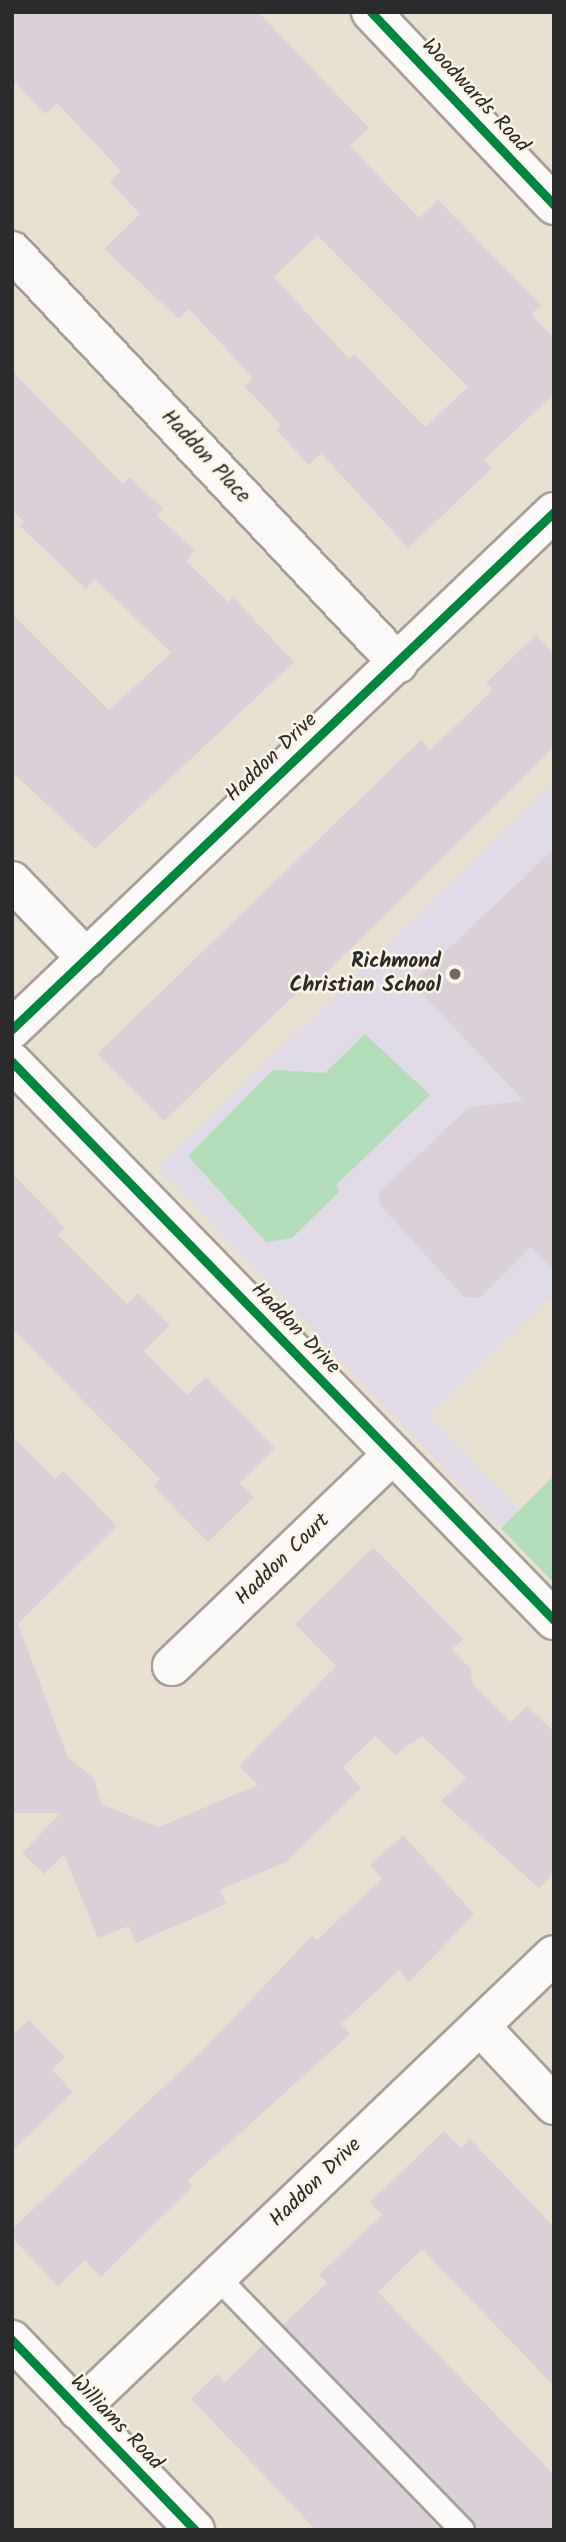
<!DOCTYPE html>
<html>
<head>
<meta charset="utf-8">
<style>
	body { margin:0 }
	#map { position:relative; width:566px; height:2542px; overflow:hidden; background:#eae0d2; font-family:Kalam,sans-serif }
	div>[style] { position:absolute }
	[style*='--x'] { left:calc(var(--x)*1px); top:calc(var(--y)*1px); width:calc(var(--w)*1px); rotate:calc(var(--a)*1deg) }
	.built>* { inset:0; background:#e0dbe7 }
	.green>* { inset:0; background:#b1deb8 }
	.building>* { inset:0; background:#dad0d8 }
	.roads { filter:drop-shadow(2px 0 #a59f97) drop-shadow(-2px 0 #a59f97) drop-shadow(0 2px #a59f97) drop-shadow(0 -2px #a59f97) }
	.service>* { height:23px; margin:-11.5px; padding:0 11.5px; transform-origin:11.5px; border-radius:11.5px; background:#fcfaf8 }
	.minor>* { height:38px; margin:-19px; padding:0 19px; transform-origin:19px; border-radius:19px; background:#fcfaf8 }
	.tertiary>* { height:38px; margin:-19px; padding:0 19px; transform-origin:19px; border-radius:19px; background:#fcfaf8 }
	.cycleway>* { height:9px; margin:-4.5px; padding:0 4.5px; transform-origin:4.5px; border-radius:4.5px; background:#00873e }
	.dots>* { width:19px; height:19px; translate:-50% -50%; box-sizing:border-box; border:4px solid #fcf5e5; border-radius:50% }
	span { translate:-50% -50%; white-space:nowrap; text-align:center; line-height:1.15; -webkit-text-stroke:5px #fcf5e5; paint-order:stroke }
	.street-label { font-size:21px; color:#2b2b2b }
	.poi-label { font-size:21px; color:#2b2b2b; font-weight:700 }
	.right { translate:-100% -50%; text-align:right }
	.frame { position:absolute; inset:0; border:14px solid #2b2b2b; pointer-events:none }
</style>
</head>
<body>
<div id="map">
	<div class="built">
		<div style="clip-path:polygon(554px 782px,554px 1302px,550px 1298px,429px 1416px,520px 1510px,501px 1528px,158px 1167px)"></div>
	</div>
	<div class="green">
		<div style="clip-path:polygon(365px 1034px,430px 1095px,336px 1185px,340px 1191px,292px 1238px,266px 1242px,188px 1156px,273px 1070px,325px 1073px)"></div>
		<div style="clip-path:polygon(554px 1476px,554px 1583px,501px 1528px)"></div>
	</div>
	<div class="building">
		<div style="clip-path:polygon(evenodd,12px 12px,258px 12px,369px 128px,350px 146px,419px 218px,438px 200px,541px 305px,531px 314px,554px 338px,554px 394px,484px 460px,492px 468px,408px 548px,321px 453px,309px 465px,276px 430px,281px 425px,245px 387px,253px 378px,189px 309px,179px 319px,104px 249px,140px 214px,110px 182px,121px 171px,57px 103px,45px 114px,12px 79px,12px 12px,317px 235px,468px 387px,425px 427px,354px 354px,349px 359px,274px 277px,317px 235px)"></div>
		<div style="clip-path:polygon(12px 371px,123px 484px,129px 477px,163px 509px,157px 515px,195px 551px,186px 561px,228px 602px,233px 597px,294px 662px,95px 849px,12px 772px,12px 614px,109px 710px,171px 653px,95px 579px,86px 589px,20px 526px,24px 522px,12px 510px)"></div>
		<div style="clip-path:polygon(536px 635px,554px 653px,554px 747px,308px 991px,304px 986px,164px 1121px,97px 1054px,421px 740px,430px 750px,493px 690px,486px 683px)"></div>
		<div style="clip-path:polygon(554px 849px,554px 1270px,531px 1247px,479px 1298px,464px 1297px,380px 1205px,379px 1192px,468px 1108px,523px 1100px,412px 983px)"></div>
		<div style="clip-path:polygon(12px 1173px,65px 1228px,58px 1235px,127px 1304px,138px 1293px,170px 1325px,144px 1351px,187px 1395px,206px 1377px,275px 1448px,240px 1483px,254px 1497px,208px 1542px,153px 1486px,160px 1479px,12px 1328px)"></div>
		<div style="clip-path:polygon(12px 1436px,55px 1479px,63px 1471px,117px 1526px,18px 1624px,68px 1758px,94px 1778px,101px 1804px,159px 1827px,258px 1785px,239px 1766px,336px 1666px,295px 1624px,373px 1547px,463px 1639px,452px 1649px,471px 1669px,472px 1683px,511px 1722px,527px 1706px,554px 1732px,554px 1873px,539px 1888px,441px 1801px,466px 1778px,422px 1736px,395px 1755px,375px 1736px,343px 1767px,361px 1788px,286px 1862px,220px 1890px,226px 1904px,136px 1943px,129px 1926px,98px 1938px,64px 1854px,44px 1874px,22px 1853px,61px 1813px,12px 1813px)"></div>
		<div style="clip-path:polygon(403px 1835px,474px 1914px,409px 1982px,399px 1970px,341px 2024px,350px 2034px,187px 2181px,193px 2186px,101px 2277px,85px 2260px,58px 2286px,12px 2238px,12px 2229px,202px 2051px,312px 1936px,317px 1940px,382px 1879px,370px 1865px)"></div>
		<div style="clip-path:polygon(29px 2020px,65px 2057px,52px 2070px,73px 2092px,12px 2151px,12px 2036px)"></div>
		<div style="clip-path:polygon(444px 2131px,461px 2148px,470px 2139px,554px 2227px,554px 2386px,422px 2249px,378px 2292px,554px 2475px,554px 2530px,476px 2530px,283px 2325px,327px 2283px,319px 2275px,382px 2215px,370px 2202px)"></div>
		<div style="clip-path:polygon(263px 2345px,442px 2530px,316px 2530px,191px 2399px,217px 2374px,225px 2382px)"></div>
	</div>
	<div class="roads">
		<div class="service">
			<div style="--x:217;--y:2277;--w:352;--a:45.9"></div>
		</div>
		<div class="minor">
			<div style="--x:371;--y:12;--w:266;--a:46.5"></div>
			<div style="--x:12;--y:251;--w:565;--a:46.87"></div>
			<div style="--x:12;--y:881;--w:108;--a:46.1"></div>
			<div style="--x:12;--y:1029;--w:749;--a:-43.65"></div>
			<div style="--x:12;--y:1062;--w:778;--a:45.83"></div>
			<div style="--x:172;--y:1666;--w:306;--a:-43.8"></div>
			<div style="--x:480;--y:2026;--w:108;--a:46.9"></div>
			<div style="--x:78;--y:2410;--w:658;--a:-43.71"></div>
		</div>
		<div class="tertiary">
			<div style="--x:12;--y:2340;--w:264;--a:46.1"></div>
		</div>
	</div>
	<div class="cycleway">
		<div style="--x:371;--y:12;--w:266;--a:46.5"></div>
		<div style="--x:12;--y:1029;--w:749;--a:-43.65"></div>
		<div style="--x:12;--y:1062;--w:778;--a:45.83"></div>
		<div style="--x:12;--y:2340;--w:264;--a:46.1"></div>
	</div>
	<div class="dots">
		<div style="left:455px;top:974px;background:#6e6a65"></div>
	</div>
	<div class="street-label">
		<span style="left:475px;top:96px;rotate:47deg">Woodwards Road</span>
		<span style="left:205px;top:457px;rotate:47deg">Haddon Place</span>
		<span style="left:272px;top:758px;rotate:-44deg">Haddon Drive</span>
		<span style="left:295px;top:1329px;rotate:46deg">Haddon Drive</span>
		<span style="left:283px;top:1560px;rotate:-44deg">Haddon Court</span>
		<span style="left:316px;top:2183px;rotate:-44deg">Haddon Drive</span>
		<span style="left:116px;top:2423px;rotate:46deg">Williams Road</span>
	</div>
	<div class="poi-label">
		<span class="right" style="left:441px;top:974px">Richmond<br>Christian School</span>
	</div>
	<div class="frame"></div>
</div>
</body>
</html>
